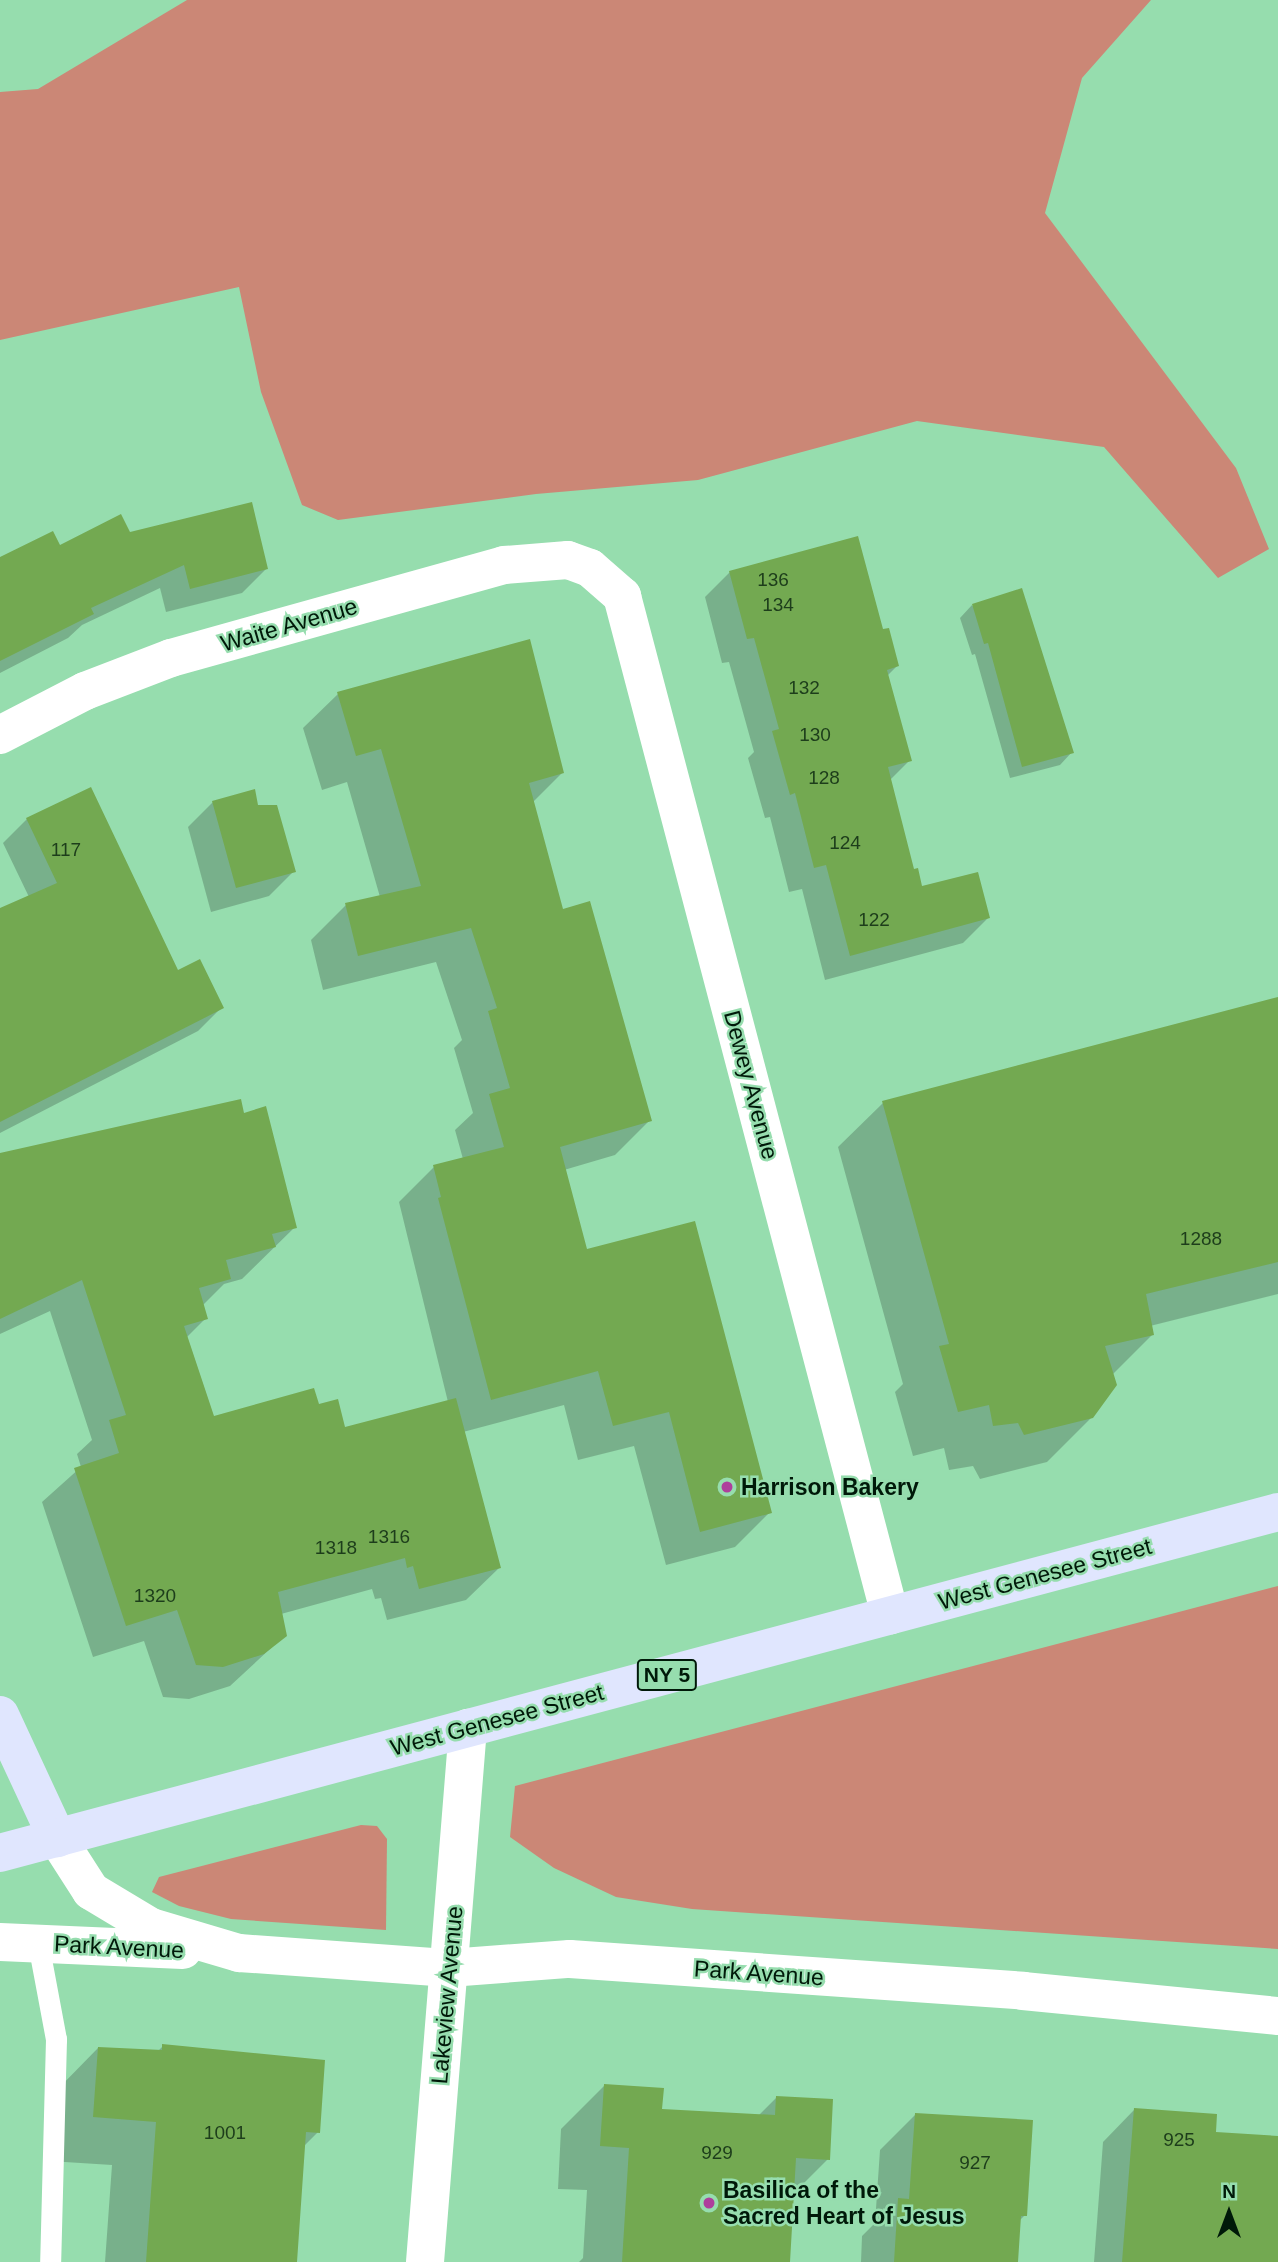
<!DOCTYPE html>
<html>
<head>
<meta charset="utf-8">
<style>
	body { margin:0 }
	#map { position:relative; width:1278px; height:2262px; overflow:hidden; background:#96ddae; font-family:Helvetica,sans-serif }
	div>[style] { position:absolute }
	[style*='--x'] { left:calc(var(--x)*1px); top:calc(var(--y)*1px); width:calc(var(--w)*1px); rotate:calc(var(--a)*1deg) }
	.green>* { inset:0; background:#cb8776 }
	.shadow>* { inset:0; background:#0003 }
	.building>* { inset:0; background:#73a951 }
	.lane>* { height:21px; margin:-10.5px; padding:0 10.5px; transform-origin:10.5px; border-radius:10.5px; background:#fff }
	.street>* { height:38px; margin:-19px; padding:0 19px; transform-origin:19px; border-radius:19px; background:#fff }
	.primary>* { height:38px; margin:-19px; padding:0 19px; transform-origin:19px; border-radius:19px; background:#e0e6fe }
	.dots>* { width:19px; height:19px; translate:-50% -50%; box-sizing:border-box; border:4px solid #96ddae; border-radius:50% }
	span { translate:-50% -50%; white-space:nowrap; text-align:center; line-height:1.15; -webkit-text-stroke:5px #96ddae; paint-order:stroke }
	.number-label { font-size:19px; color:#1d3d1b }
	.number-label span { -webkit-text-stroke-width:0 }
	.shield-label span { padding:2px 5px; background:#96ddae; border:2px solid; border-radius:5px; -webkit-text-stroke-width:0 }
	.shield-label { font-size:21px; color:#001909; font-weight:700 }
	.street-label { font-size:23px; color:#001909 }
	.poi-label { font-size:23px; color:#001909; font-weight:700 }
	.left { translate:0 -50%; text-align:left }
	.north { position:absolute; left:1194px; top:2178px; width:70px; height:70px; -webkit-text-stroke:5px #96ddae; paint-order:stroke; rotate:0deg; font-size:19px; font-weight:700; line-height:28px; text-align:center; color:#001909 }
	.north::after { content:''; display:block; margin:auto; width:24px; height:32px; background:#001909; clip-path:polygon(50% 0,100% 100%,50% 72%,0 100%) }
</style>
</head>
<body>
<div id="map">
	<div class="green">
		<div style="clip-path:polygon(187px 0,1151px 0,1082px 78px,1045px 213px,1236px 468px,1269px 549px,1218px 578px,1104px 447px,917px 421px,698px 480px,536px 494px,338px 520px,302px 505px,261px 392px,239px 287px,0 340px,0 92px,38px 89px)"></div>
		<div style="clip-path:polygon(1278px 1586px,1278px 1949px,692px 1909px,616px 1897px,554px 1868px,510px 1837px,515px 1786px)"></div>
		<div style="clip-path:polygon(361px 1825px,377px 1826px,387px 1839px,386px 1930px,231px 1919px,179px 1906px,152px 1892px,159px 1877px)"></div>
	</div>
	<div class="shadow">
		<div style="clip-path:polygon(129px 535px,266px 569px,242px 593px,166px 612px,160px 588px,82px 625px,68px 638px,0 673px,0 559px)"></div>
		<div style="clip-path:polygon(730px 572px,882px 631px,897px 666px,887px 676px,910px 760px,889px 781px,913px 871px,921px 888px,988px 918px,963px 943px,825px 980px,802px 889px,789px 892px,770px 817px,765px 818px,748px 758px,754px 752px,729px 662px,722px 663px,705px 597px)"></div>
		<div style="clip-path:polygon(972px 605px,1072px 752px,1060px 765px,1010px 778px,975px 654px,972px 655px,960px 618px)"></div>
		<div style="clip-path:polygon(338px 694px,562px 773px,532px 803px,562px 912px,650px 1120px,615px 1155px,564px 1170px,585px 1251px,770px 1512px,735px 1547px,666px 1565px,634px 1446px,578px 1460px,564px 1405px,463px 1432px,499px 1568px,466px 1600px,387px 1620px,381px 1598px,375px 1599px,372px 1589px,281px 1614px,285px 1635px,230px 1686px,189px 1699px,163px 1697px,144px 1641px,93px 1657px,42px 1502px,81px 1467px,77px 1454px,92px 1440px,50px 1311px,0 1334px,0 1155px,243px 1115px,295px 1227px,242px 1279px,224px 1284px,202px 1306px,206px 1318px,186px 1338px,213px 1418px,317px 1406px,344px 1429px,448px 1402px,399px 1202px,434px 1167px,463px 1159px,455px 1130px,473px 1113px,454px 1048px,462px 1040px,436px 962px,323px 990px,311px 940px,346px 905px,380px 897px,347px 782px,322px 790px,303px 728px)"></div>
		<div style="clip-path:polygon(213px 802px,257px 807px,294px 871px,269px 896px,211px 912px,188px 827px)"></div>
		<div style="clip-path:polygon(27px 819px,177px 972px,222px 1007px,198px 1031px,0 1133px,0 910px,29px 897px,3px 843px)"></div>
		<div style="clip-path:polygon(1278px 999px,1278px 1294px,1150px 1326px,1152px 1335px,1112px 1375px,1092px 1417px,1047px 1462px,980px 1479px,973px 1466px,949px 1470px,944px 1448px,913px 1456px,895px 1392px,903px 1384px,838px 1147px,883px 1103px)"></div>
		<div style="clip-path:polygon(163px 2046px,318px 2132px,303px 2147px,295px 2262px,105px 2262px,112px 2165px,49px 2161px,54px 2093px,98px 2048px,157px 2052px)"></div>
		<div style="clip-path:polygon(604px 2086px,661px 2111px,758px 2116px,777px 2097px,828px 2159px,792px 2195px,788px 2262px,579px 2262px,583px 2258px,587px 2190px,558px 2189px,561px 2129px)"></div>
		<div style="clip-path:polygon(1134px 2110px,1214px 2133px,1278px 2137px,1275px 2262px,1094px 2262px,1103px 2142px)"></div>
		<div style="clip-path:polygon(916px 2114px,1025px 2215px,1018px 2222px,1016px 2262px,861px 2262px,862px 2236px,875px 2223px,880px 2150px)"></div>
	</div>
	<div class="building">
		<div style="clip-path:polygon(252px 502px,268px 569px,190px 589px,184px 565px,91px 608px,94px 614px,0 661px,0 557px,53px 531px,60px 545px,121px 514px,130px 532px)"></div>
		<div style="clip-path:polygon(858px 536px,883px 629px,889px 628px,899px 666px,887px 670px,912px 761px,888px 767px,914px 869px,918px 868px,922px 886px,978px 872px,990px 918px,850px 956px,826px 865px,814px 868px,795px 793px,790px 795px,772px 731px,779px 729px,754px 638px,747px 639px,729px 571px)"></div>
		<div style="clip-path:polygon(1022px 588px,1074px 753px,1022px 767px,988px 643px,984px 644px,972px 604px)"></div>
		<div style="clip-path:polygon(530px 639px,564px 773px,529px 783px,563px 909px,590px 901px,652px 1121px,560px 1147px,587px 1249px,695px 1221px,772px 1513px,700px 1532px,669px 1412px,613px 1426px,598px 1371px,491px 1400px,438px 1198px,441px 1197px,433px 1165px,504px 1147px,489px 1094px,510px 1088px,488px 1011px,497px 1008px,471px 928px,358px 956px,345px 903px,421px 886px,381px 749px,356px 756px,337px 692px)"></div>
		<div style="clip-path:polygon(91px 787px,178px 970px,200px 959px,224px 1008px,0 1122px,0 908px,57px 883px,26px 818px)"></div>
		<div style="clip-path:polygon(255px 789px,258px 805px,277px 805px,296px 872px,236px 888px,212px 801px)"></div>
		<div style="clip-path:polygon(1278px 997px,1278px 1262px,1146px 1294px,1154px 1335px,1105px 1346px,1117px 1385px,1093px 1418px,1024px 1435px,1018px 1423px,993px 1426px,989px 1405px,958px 1412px,939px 1346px,949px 1344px,882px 1101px)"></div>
		<div style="clip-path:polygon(241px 1099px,244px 1113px,266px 1106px,297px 1228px,272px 1234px,276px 1247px,226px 1260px,231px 1279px,199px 1288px,208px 1319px,184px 1326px,214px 1416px,314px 1388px,319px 1404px,338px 1399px,345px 1427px,456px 1398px,501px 1568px,419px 1589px,413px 1566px,407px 1568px,405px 1558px,278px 1592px,287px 1636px,264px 1654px,223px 1667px,196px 1665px,177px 1610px,126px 1626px,74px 1468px,119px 1453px,109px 1420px,126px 1415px,82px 1280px,0 1319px,0 1153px)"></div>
		<div style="clip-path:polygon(162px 2044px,325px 2060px,320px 2133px,306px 2132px,297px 2262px,146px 2262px,156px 2122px,93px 2117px,98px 2047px,162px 2050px)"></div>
		<div style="clip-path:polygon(604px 2084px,664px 2088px,662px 2109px,775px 2115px,776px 2096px,833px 2099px,830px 2160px,796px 2158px,790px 2262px,622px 2262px,629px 2148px,600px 2146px)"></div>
		<div style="clip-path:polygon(1134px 2108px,1217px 2114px,1216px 2132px,1278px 2136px,1278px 2262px,1122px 2262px)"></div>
		<div style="clip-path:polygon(915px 2113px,1033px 2120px,1027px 2216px,1021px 2216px,1018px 2262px,894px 2262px,898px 2198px,909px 2199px)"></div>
	</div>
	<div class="lane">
		<div style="--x:38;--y:1943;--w:98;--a:79.4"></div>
		<div style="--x:56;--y:2039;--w:223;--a:91.5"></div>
	</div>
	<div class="street">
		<div style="--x:0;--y:735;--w:96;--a:-27.4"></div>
		<div style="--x:85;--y:691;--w:92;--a:-21"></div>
		<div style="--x:171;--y:658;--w:346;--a:-15.6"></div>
		<div style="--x:504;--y:565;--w:64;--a:-4.5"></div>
		<div style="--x:568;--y:560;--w:23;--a:20"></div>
		<div style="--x:590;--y:568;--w:43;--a:41.2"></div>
		<div style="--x:622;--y:596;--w:1054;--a:75.26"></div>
		<div style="--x:57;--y:1838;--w:63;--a:57.3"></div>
		<div style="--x:91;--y:1891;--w:70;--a:31"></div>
		<div style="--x:151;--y:1927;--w:92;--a:16.5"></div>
		<div style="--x:239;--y:1953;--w:211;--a:4.1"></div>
		<div style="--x:449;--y:1968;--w:121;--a:-4.3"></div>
		<div style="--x:570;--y:1959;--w:454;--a:4"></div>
		<div style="--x:1023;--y:1991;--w:256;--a:5.6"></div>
		<div style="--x:0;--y:1942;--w:183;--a:2.5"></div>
		<div style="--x:425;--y:2262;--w:536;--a:-85.4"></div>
	</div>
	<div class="primary">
		<div style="--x:0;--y:1715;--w:136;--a:65.1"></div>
		<div style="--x:0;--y:1853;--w:1323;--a:-14.94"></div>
	</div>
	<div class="dots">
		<div style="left:727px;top:1487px;background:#ae3f9c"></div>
		<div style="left:709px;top:2203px;background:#ae3f9c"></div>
	</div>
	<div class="number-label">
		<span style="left:773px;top:580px">136</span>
		<span style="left:778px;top:605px">134</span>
		<span style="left:804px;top:688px">132</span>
		<span style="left:815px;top:735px">130</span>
		<span style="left:824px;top:778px">128</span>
		<span style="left:845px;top:843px">124</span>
		<span style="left:66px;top:850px">117</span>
		<span style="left:874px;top:920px">122</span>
		<span style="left:1201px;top:1239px">1288</span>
		<span style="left:389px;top:1537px">1316</span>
		<span style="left:336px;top:1548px">1318</span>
		<span style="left:155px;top:1596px">1320</span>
		<span style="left:225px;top:2133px">1001</span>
		<span style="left:1179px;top:2140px">925</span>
		<span style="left:717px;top:2153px">929</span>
		<span style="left:975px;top:2163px">927</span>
	</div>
	<div class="shield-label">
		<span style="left:667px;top:1675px">NY 5</span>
	</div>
	<div class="street-label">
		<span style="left:289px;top:625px;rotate:-16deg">Waite Avenue</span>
		<span style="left:751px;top:1085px;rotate:75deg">Dewey Avenue</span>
		<span style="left:1045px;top:1574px;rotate:-15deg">West Genesee Street</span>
		<span style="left:497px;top:1720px;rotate:-15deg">West Genesee Street</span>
		<span style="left:119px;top:1947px;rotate:3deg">Park Avenue</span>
		<span style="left:759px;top:1973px;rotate:4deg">Park Avenue</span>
		<span style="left:447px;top:1995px;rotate:-85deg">Lakeview Avenue</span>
	</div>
	<div class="poi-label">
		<span class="left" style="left:741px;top:1487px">Harrison Bakery</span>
		<span class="left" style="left:723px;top:2203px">Basilica of the<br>Sacred Heart of Jesus</span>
	</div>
	<div class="north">N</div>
</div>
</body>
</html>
